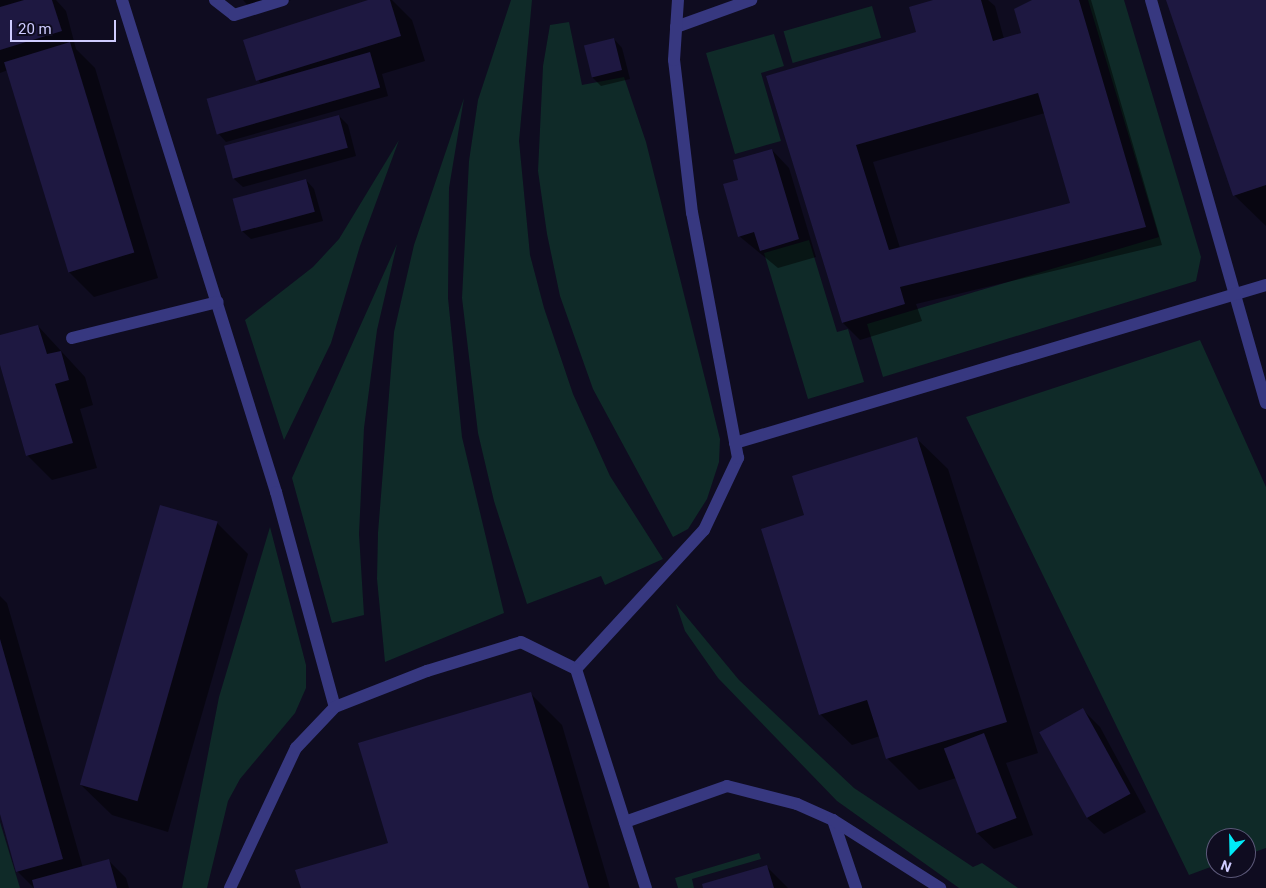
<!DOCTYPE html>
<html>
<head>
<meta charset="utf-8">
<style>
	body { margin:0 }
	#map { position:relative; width:1266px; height:888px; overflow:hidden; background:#0f0c20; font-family:Roboto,sans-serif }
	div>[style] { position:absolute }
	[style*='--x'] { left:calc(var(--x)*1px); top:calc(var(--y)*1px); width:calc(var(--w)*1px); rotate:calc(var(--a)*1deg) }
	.green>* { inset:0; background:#0f2a28; transform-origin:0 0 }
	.shadow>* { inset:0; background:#0007 }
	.building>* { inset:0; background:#1e1841; transform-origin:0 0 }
	.minor>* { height:12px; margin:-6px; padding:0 6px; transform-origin:6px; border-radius:6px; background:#373880 }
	span { translate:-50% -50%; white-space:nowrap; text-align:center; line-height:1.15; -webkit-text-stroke:4px #0f0c20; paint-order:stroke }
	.north { position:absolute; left:1206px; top:828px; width:50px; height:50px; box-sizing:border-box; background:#0f0c20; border:1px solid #5c5979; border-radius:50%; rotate:201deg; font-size:14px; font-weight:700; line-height:20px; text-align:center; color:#cfccff }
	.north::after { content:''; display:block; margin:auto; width:18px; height:22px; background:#00ebf7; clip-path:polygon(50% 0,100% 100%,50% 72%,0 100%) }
	.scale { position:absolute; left:10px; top:20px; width:106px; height:22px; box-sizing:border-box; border:2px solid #cfccff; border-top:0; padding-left:6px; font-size:15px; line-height:18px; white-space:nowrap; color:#cfccff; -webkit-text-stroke:4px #0f0c20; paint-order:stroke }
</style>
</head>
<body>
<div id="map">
	<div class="green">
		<div style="clip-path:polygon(511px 0,532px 0,519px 141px,530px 255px,544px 308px,573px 394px,610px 476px,663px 559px,605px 585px,601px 576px,527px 604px,494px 501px,478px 433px,462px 298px,469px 161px,478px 100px)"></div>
		<div style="clip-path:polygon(1088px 0,1124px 0,1201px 257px,1196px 281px,883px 377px,867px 324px,1159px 237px)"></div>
		<div style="left:872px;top:6px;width:33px;height:92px;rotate:74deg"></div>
		<div style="clip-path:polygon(569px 22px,582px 85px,624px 77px,646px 142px,720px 439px,719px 462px,707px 499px,688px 529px,673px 537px,593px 389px,560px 296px,547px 234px,538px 171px,543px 66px,550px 25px)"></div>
		<div style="clip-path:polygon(774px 34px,784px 66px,761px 73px,781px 141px,735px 154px,706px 53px)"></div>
		<div style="clip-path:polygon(464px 98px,449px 188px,448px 298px,462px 437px,504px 613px,385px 662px,377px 579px,378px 533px,394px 332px,414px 245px)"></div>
		<div style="clip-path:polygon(399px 140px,360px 246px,331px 343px,284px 440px,245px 320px,313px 267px,339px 239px)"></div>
		<div style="clip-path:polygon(809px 240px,837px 332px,848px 329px,864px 382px,808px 399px,764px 253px)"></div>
		<div style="clip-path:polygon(397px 244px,377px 330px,364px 428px,359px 534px,364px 615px,332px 623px,292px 478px)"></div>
		<div style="clip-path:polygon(1200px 340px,1266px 487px,1266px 848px,1246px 855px,1246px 838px,1216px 838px,1216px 865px,1189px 875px,966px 417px)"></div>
		<div style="clip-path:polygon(270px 527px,306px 665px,306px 688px,295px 713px,240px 779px,228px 801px,207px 888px,182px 888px,219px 697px)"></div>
		<div style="clip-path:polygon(676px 604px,739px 680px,854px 788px,973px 867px,982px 863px,1018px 888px,959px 888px,837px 801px,718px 678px,685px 631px)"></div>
		<div style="clip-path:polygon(0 822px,20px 888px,0 888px)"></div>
		<div style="clip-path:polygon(759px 853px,761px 859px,692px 879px,694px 888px,678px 888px,675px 878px)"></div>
	</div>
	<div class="shadow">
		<div style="clip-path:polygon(0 0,56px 0,66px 11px,76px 49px,95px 68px,158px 278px,94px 297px,69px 272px,8px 70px,0 73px)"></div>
		<div style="clip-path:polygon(243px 0,291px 0,254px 12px)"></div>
		<div style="clip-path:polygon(373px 0,392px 0,412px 20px,425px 61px,382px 74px,388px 96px,226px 142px,218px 133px,261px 85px,244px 41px)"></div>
		<div style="clip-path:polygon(evenodd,938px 0,988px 0,995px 6px,1004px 39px,1023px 34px,1034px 0,1091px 0,1162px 245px,916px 304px,922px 321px,860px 340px,843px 323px,768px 76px,918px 33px,938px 0,1045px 113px,1072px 204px,900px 248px,873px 162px,1045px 113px)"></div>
		<div style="clip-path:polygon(1167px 0,1266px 0,1266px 226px,1234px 195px)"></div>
		<div style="clip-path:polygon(614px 39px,622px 48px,630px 79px,601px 86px,592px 77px)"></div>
		<div style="clip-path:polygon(339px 116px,348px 125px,356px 156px,243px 187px,234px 179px,226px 147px)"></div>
		<div style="clip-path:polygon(772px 150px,789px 168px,816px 257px,778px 268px,739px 236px,740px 180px)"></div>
		<div style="clip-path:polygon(306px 180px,314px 189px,323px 221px,251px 239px,242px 231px,234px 199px)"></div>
		<div style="clip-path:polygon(38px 326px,85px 377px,93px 405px,80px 409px,97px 468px,52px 480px,27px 455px,0 360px,0 336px)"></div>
		<div style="clip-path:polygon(916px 438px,948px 469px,1038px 753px,1006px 763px,1033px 835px,994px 849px,976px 832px,956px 778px,919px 790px,887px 758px,880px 736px,852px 745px,820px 714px,806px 516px)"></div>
		<div style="clip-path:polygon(217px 523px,248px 554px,168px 832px,112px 815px,80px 784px)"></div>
		<div style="clip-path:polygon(0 596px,7px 603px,83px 868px,109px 861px,126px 878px,129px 888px,34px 888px,17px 871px,0 810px)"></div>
		<div style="clip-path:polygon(530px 693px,562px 725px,610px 888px,302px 888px,389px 844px)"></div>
		<div style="clip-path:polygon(1083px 710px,1100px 727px,1146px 812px,1104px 834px,1086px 817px)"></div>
		<div style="clip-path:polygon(767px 867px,788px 888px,704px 888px)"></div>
	</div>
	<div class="building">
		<div style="clip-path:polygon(24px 0,52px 0,62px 31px,0 50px,0 7px)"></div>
		<div style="clip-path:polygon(368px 0,390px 0,401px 36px,256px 81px,243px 40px)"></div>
		<div style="clip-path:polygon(evenodd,933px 0,981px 0,993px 41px,1021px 33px,1014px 9px,1032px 0,1079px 0,1146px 227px,900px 287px,905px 304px,842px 323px,766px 76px,916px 32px,909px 7px,933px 0,1038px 93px,1070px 203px,889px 250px,856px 145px,1038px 93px)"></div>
		<div style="clip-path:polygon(1166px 0,1266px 0,1266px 185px,1233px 196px)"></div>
		<div style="left:614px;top:38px;width:33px;height:31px;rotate:76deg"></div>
		<div style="left:70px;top:42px;width:220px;height:69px;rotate:73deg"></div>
		<div style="left:370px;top:52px;width:37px;height:170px;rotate:74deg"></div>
		<div style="left:339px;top:115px;width:34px;height:119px;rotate:75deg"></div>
		<div style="clip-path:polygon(772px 149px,799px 239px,760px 251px,754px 232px,738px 237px,723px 184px,738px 180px,733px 160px)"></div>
		<div style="left:306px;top:179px;width:34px;height:76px;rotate:75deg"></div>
		<div style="clip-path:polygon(38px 325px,47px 354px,61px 351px,69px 380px,55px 384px,73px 443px,26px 456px,0 365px,0 335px)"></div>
		<div style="clip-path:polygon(917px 437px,1007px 722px,886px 759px,867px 700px,819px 715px,761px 529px,804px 515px,792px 476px)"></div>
		<div style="left:160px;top:505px;width:60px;height:291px;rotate:16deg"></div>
		<div style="clip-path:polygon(0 639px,63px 859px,16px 872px,0 814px)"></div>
		<div style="clip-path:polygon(531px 692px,589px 888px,301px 888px,295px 870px,388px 843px,358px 743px)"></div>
		<div style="left:1083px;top:708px;width:98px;height:50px;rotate:61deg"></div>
		<div style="left:984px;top:733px;width:91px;height:43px;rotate:69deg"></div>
		<div style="clip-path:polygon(109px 859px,117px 888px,34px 888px,32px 880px)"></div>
		<div style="clip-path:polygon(767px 865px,774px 888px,703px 888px,702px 884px)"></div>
	</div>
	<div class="minor">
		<div style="--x:122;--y:0;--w:516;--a:72.62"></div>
		<div style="--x:276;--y:492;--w:223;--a:74.7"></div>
		<div style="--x:215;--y:0;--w:24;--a:38"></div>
		<div style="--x:234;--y:15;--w:51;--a:-17"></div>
		<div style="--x:1151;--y:0;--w:419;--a:74.1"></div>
		<div style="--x:676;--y:27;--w:80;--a:-19.8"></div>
		<div style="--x:72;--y:338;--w:150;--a:-13.9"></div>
		<div style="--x:735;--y:443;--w:554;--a:-16.57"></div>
		<div style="--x:576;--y:669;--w:189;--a:-47.4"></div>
		<div style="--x:704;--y:530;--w:80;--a:-64.7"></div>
		<div style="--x:738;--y:458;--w:249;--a:-100.6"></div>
		<div style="--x:692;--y:213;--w:154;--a:-96.7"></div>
		<div style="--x:674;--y:60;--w:60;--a:-86.2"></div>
		<div style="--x:833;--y:820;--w:72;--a:71.3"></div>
		<div style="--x:625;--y:822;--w:108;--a:-19.4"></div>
		<div style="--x:727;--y:786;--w:72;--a:14.4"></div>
		<div style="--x:797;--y:804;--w:39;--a:24"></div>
		<div style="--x:833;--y:820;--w:127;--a:32.4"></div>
		<div style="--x:230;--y:888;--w:155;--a:-64.8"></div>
		<div style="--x:296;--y:748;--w:57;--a:-46.4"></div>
		<div style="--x:335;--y:707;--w:99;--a:-21.4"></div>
		<div style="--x:427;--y:671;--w:98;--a:-17.1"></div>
		<div style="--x:521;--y:642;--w:61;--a:26.1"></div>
		<div style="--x:576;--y:669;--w:230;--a:72.3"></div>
	</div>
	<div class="north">N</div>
	<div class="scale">20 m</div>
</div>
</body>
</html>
